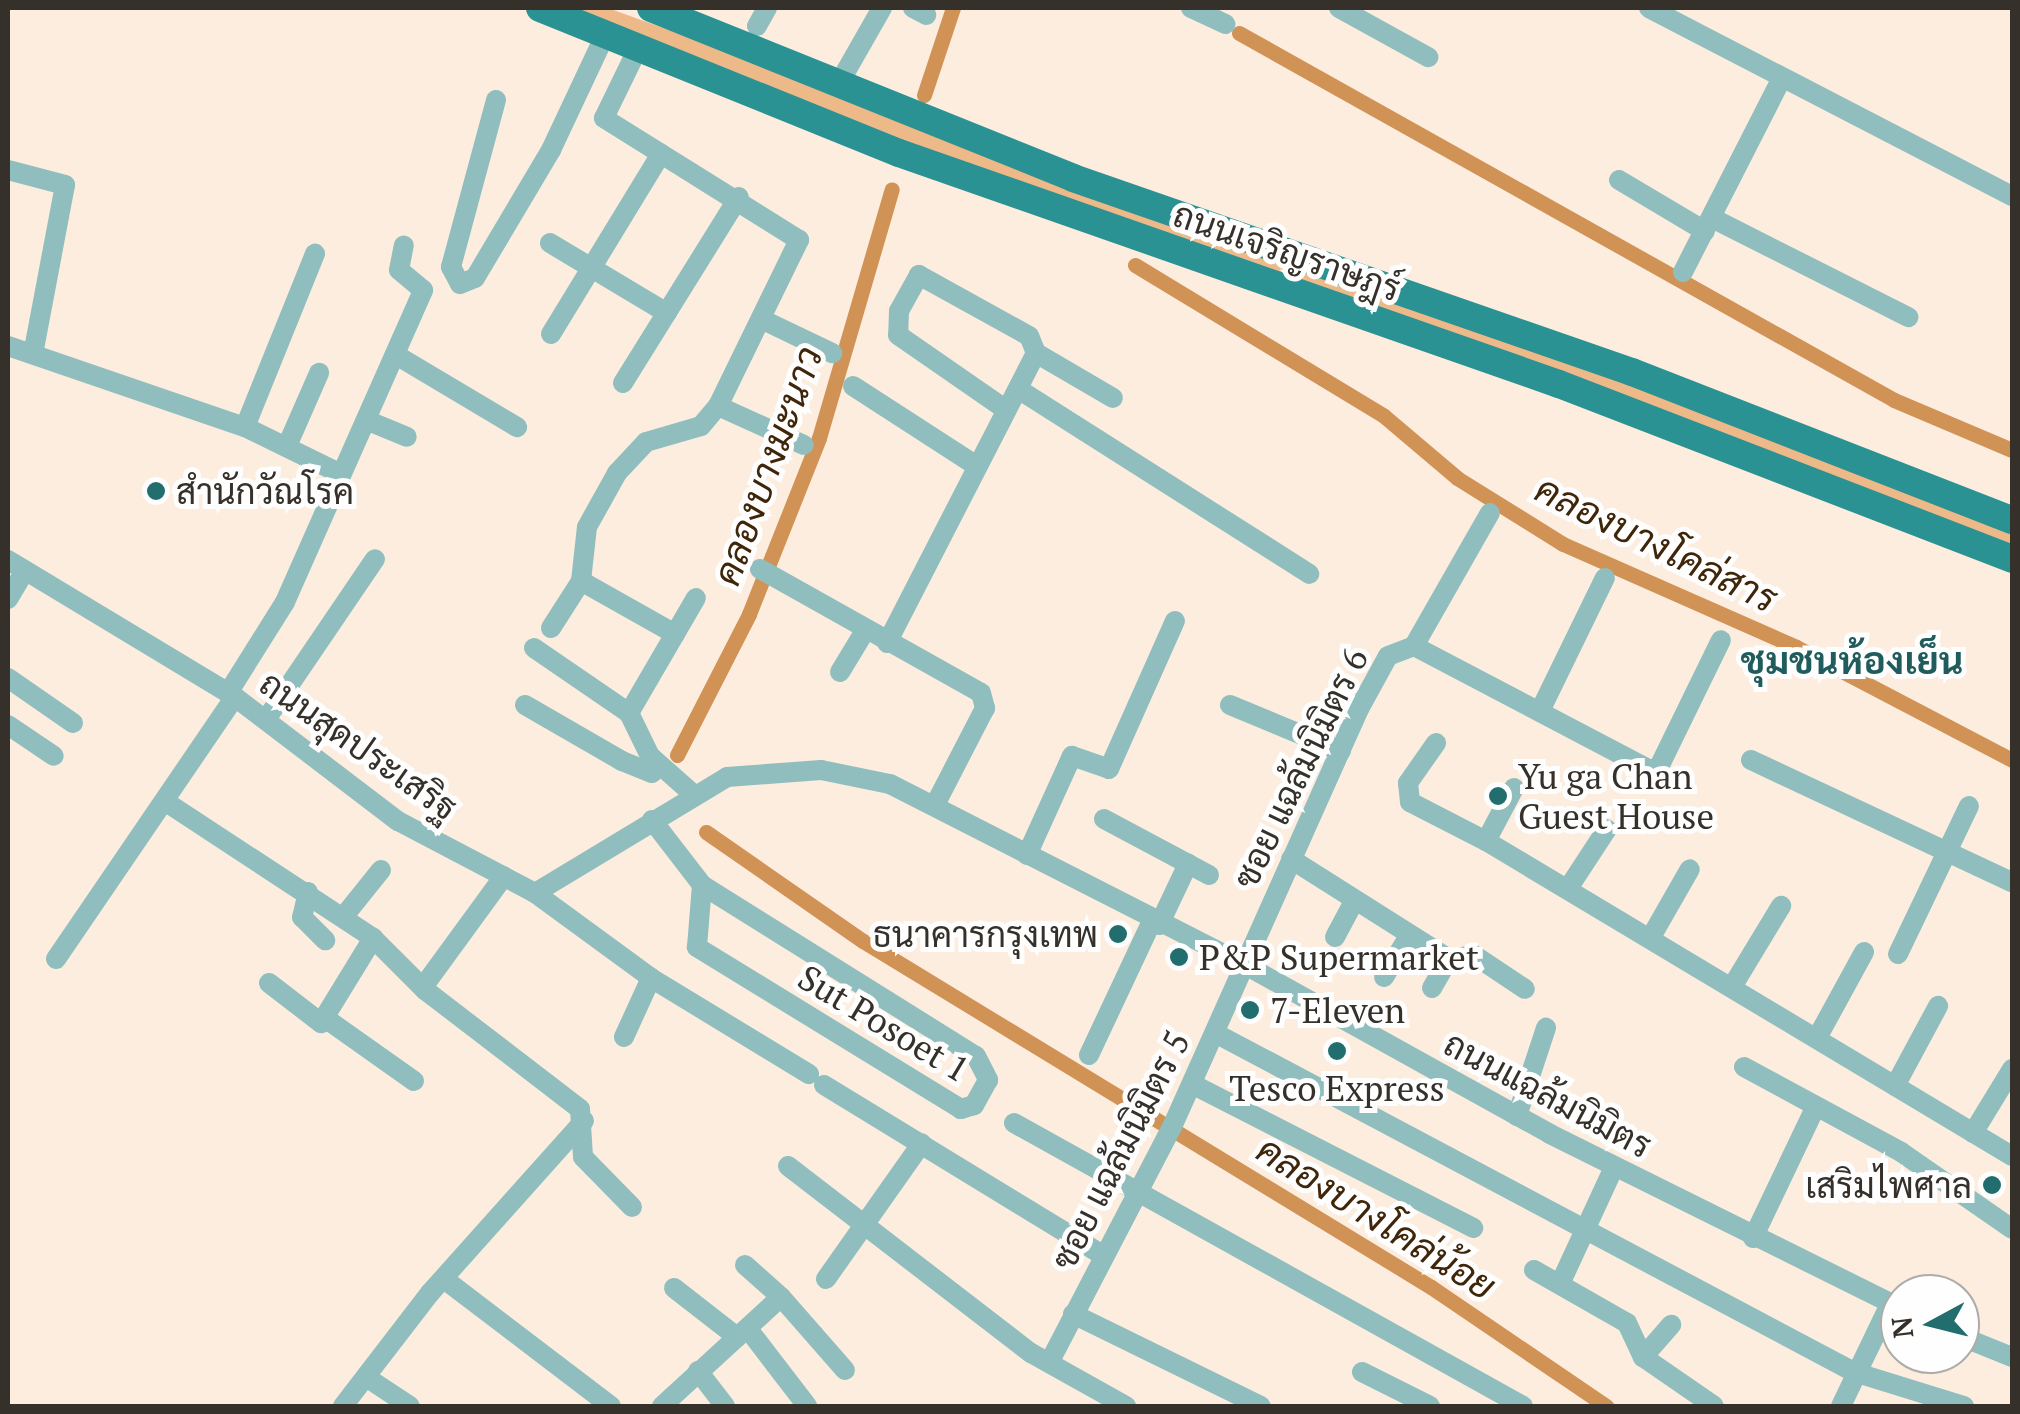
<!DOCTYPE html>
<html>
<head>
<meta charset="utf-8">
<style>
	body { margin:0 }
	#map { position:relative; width:2020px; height:1414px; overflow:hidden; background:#fdeddf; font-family:"PT Serif",Sarabun,serif }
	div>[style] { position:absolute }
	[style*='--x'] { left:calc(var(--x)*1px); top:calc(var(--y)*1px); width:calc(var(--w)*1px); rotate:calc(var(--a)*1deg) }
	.green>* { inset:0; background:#edb989 }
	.canal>* { height:15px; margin:-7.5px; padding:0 7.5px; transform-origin:7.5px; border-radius:7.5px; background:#d09255 }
	.minor>* { height:20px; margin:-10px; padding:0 10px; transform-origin:10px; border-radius:10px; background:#90bebe }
	.major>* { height:28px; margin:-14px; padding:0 14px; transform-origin:14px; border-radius:14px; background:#2a9293 }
	.dots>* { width:28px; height:28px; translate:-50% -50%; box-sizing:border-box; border:5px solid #fdfefd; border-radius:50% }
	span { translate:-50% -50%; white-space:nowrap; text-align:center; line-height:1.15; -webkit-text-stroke:10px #fdfefd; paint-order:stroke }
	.street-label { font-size:35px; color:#36302b }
	.poi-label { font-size:35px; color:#36302b }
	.left { translate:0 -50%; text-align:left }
	.right { translate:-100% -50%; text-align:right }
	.water-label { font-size:38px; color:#3f260b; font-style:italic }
	.neighbourhood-label { font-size:38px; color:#215c5c; font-weight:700 }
	.frame { position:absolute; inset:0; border:10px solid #36302b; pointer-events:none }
	.north { position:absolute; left:1880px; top:1274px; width:100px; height:100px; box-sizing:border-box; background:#fdfefd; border:2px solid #adaca9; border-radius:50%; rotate:263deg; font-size:28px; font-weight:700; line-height:40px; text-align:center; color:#36302b }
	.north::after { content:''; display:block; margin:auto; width:35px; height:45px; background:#226e6e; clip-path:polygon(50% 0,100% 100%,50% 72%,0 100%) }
</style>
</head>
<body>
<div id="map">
	<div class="green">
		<div style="clip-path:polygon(565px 8px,608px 8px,1474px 322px,2012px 529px,2012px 549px,869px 131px)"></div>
	</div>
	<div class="canal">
		<div style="--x:1239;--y:33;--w:751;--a:29.26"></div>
		<div style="--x:1894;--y:400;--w:128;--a:23"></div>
		<div style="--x:924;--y:95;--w:92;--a:-71.6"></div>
		<div style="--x:1135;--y:265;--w:291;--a:31.2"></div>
		<div style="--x:1384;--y:416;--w:96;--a:40.3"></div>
		<div style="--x:1457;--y:478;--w:125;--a:31.9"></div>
		<div style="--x:1563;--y:544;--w:255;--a:23.8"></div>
		<div style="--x:1796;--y:647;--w:244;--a:27.6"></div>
		<div style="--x:677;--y:755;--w:158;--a:-62.9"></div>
		<div style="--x:749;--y:614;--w:189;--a:-68.3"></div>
		<div style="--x:819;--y:438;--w:259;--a:-73.7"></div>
		<div style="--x:706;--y:832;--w:191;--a:34.8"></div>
		<div style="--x:863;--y:941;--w:665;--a:31.35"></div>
		<div style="--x:1431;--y:1287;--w:212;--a:34.2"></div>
	</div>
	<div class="minor">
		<div style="--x:913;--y:8;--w:15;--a:28"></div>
		<div style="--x:1191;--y:8;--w:38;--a:25"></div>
		<div style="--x:1339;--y:8;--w:102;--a:28.8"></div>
		<div style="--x:1649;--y:8;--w:409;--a:27.4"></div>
		<div style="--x:757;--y:26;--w:21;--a:-61"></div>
		<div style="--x:838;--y:85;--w:89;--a:-60.3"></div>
		<div style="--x:496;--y:100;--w:173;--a:105.1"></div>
		<div style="--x:451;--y:267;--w:19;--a:62"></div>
		<div style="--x:460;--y:284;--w:16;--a:-22"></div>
		<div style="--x:475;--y:278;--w:149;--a:-59.3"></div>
		<div style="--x:551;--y:150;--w:127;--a:-64.8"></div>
		<div style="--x:8;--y:170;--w:59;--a:14.7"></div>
		<div style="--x:65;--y:185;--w:172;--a:100.7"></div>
		<div style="--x:1619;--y:180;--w:100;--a:30.7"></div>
		<div style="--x:1712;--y:218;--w:220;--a:26.8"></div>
		<div style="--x:550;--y:243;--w:136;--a:30.9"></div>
		<div style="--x:1683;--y:272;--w:216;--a:-63"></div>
		<div style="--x:761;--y:319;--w:79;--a:25.6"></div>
		<div style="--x:551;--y:334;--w:211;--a:-58.6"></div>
		<div style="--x:8;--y:346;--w:250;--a:18.9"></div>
		<div style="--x:245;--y:427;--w:107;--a:26.1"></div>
		<div style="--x:1036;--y:353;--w:89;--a:30.3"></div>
		<div style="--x:396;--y:355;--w:141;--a:30.8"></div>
		<div style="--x:623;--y:383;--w:219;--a:-58.1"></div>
		<div style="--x:853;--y:386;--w:145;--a:32.9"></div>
		<div style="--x:1018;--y:389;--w:345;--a:32.4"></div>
		<div style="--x:718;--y:406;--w:94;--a:24.4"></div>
		<div style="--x:366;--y:420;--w:44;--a:22.5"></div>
		<div style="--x:245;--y:427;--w:187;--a:-68"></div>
		<div style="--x:287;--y:446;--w:80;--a:-66.3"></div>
		<div style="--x:8;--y:560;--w:265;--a:31.1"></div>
		<div style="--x:235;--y:697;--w:205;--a:37.3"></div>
		<div style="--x:398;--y:821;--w:155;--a:27.7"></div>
		<div style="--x:535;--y:893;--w:224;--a:-31.1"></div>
		<div style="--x:727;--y:777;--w:94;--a:-4.3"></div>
		<div style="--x:821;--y:770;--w:70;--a:11.5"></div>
		<div style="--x:890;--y:784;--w:393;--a:27"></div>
		<div style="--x:1240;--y:962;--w:355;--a:29"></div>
		<div style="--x:1550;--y:1134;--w:391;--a:26.4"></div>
		<div style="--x:760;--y:569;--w:253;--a:29.3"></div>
		<div style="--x:981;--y:693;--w:16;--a:75"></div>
		<div style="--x:985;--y:708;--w:109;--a:117.3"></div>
		<div style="--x:581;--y:581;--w:108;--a:29.4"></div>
		<div style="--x:8;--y:599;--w:33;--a:-59"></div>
		<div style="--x:551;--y:628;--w:56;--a:-57.4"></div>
		<div style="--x:581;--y:581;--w:54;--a:-83.7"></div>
		<div style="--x:587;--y:527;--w:62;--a:-60.9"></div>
		<div style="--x:617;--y:473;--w:42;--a:-46.9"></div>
		<div style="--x:646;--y:442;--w:57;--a:-16.2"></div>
		<div style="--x:701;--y:426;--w:26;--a:-50"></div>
		<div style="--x:718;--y:406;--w:185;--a:-64"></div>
		<div style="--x:799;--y:240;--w:230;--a:-148"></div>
		<div style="--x:604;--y:118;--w:80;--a:-64.1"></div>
		<div style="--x:887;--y:643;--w:326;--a:-62.8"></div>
		<div style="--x:1036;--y:353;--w:18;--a:-112"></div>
		<div style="--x:1029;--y:336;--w:126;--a:-151"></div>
		<div style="--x:919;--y:275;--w:41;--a:119.1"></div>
		<div style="--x:899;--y:311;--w:24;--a:92"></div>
		<div style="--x:898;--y:335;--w:130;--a:34.7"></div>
		<div style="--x:1414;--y:646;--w:267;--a:27.7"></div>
		<div style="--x:1650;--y:770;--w:9;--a:-18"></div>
		<div style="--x:1659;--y:767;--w:141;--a:-64"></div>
		<div style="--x:534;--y:648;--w:115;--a:34.4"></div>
		<div style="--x:629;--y:713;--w:133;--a:-59.8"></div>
		<div style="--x:840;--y:672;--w:50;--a:-58.8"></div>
		<div style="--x:8;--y:678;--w:79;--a:34.7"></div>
		<div style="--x:228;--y:693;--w:107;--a:-57.9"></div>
		<div style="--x:285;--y:602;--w:341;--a:-66.1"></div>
		<div style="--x:423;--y:290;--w:31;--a:-140"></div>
		<div style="--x:399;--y:270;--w:25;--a:-79"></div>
		<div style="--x:525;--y:705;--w:112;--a:30"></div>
		<div style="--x:622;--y:761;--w:32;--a:22"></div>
		<div style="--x:652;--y:773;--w:11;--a:-45"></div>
		<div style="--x:1230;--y:705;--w:120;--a:22.5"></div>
		<div style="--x:1540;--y:711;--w:148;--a:-64"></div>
		<div style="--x:629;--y:713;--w:48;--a:64"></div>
		<div style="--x:650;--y:756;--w:57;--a:41.5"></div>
		<div style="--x:267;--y:718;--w:192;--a:-55.8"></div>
		<div style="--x:8;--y:725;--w:55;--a:34"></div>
		<div style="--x:1436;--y:743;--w:49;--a:125"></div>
		<div style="--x:1408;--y:783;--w:19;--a:84"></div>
		<div style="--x:1410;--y:802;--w:85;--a:27.2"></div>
		<div style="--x:1751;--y:760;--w:288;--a:25.1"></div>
		<div style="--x:1514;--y:788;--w:60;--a:117.8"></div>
		<div style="--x:1486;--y:841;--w:613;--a:30.92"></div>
		<div style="--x:166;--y:802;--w:248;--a:33.3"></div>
		<div style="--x:373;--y:938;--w:74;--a:45"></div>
		<div style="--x:425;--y:990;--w:195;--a:37.5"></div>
		<div style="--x:580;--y:1109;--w:48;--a:86.4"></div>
		<div style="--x:583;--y:1157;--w:70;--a:45.6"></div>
		<div style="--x:1104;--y:819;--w:119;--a:28.1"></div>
		<div style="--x:652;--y:820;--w:82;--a:52.4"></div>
		<div style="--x:702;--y:885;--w:323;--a:32"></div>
		<div style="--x:976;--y:1056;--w:27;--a:63"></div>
		<div style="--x:988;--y:1080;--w:29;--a:119"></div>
		<div style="--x:974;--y:1105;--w:14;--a:163"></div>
		<div style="--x:961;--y:1109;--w:310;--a:-148.5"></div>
		<div style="--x:697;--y:947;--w:62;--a:-85.4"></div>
		<div style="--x:1027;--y:855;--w:109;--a:-65.6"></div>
		<div style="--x:1072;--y:756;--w:39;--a:19"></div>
		<div style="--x:1109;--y:769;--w:162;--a:-66"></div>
		<div style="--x:1291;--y:859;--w:187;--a:32.3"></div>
		<div style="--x:1449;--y:959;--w:25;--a:-9"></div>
		<div style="--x:1474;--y:955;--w:61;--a:33.7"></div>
		<div style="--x:1569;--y:887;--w:69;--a:-56.8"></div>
		<div style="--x:308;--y:892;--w:26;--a:103"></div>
		<div style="--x:302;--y:917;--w:33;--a:45"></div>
		<div style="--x:535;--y:893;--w:144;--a:36.2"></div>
		<div style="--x:651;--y:978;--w:185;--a:31.3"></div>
		<div style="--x:344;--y:916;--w:59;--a:-51.2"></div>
		<div style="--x:1159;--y:925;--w:68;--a:-64.6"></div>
		<div style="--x:1335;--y:937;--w:40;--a:-62"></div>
		<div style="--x:1651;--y:937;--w:78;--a:-60.2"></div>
		<div style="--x:1898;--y:954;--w:164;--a:-64.4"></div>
		<div style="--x:56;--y:959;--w:317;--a:-55.7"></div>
		<div style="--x:1384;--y:977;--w:48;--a:-58.6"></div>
		<div style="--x:269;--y:983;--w:66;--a:37.6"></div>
		<div style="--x:321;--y:1023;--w:100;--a:-58.5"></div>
		<div style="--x:423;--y:987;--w:137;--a:-53.9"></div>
		<div style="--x:1732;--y:987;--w:95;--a:-58.8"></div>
		<div style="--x:1432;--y:988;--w:34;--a:-60"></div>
		<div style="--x:325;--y:1018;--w:109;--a:35.3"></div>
		<div style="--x:1215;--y:1033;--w:723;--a:27.95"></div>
		<div style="--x:1854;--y:1372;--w:115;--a:17.2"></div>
		<div style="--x:624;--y:1037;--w:65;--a:-65.4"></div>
		<div style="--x:1817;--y:1038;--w:98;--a:-61.3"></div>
		<div style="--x:1089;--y:1055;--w:148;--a:-64.8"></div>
		<div style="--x:1744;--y:1067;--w:179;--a:28.4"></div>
		<div style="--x:1901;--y:1152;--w:135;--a:34.7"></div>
		<div style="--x:1192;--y:1084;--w:316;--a:27.1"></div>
		<div style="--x:824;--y:1085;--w:328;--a:31.4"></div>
		<div style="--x:1895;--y:1086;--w:91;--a:-61.7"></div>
		<div style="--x:1517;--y:1116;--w:93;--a:-71.8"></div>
		<div style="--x:1014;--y:1123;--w:582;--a:29.07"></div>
		<div style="--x:1973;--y:1133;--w:75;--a:-58.6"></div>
		<div style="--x:788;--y:1166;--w:307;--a:37.6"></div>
		<div style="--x:1031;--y:1353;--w:109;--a:29.2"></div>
		<div style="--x:1753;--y:1238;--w:146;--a:-64.5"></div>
		<div style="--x:745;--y:1265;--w:48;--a:41.6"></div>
		<div style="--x:1534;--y:1270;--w:107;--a:29.7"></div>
		<div style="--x:1627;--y:1323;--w:38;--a:65"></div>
		<div style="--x:1643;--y:1357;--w:86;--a:34.6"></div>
		<div style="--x:444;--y:1279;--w:210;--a:37.3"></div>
		<div style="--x:826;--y:1279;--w:166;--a:-54.8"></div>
		<div style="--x:1560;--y:1284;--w:129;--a:-65.2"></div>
		<div style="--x:674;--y:1288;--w:80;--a:37.9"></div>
		<div style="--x:1073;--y:1314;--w:209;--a:26.1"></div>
		<div style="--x:748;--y:1329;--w:97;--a:52.5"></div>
		<div style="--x:1960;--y:1336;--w:56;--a:22"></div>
		<div style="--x:1643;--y:1357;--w:43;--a:-48.8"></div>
		<div style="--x:1049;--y:1363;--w:266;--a:-62.5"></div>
		<div style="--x:1172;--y:1127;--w:458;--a:-65.9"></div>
		<div style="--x:1359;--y:709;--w:60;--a:-61.3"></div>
		<div style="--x:1388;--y:656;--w:28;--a:-21"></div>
		<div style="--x:1414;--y:646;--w:153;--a:-60.3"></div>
		<div style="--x:698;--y:1371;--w:44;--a:52.4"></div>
		<div style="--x:1362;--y:1372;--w:76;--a:26.6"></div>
		<div style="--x:369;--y:1379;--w:49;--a:33.4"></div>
		<div style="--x:343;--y:1406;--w:143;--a:-52.4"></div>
		<div style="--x:430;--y:1293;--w:231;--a:-48.2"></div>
		<div style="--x:662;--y:1406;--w:161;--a:-42.5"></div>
		<div style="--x:781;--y:1297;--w:97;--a:48.8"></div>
		<div style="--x:1841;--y:1406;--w:113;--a:-64.3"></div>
	</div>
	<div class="major">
		<div style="--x:540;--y:8;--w:387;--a:22"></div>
		<div style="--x:899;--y:153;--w:699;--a:19.29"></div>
		<div style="--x:1559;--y:384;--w:486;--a:21.1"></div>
		<div style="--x:651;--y:8;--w:455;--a:21.9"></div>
		<div style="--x:1073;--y:178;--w:592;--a:19.14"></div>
		<div style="--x:1632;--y:372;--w:408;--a:21.3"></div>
	</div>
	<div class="dots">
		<div style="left:156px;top:491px;background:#226e6e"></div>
		<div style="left:1498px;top:796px;background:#226e6e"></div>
		<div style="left:1118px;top:934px;background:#226e6e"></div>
		<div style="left:1179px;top:957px;background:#226e6e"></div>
		<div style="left:1250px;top:1010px;background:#226e6e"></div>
		<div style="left:1337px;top:1051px;background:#226e6e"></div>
		<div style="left:1992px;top:1185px;background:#226e6e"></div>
	</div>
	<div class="street-label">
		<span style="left:1287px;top:251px;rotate:19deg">ถนนเจริญราษฎร์</span>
		<span style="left:359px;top:745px;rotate:35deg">ถนนสุดประเสริฐ</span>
		<span style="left:1300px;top:768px;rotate:-64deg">ซอย แฉล้มนิมิตร 6</span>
		<span style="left:884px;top:1023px;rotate:31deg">Sut Posoet 1</span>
		<span style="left:1548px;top:1094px;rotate:28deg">ถนนแฉล้มนิมิตร</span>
		<span style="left:1120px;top:1150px;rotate:-63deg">ซอย แฉล้มนิมิตร 5</span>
	</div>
	<div class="poi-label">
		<span class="left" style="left:176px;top:491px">สำนักวัณโรค</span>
		<span class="left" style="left:1518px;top:796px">Yu ga Chan<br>Guest House</span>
		<span class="right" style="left:1098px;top:934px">ธนาคารกรุงเทพ</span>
		<span class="left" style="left:1199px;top:957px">P&amp;P Supermarket</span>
		<span class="left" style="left:1270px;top:1010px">7-Eleven</span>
		<span style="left:1337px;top:1088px">Tesco Express</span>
		<span class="right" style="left:1972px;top:1185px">เสริมไพศาล</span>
	</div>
	<div class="water-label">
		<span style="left:768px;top:466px;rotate:-70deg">คลองบางมะนาว</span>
		<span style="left:1656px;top:544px;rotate:26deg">คลองบางโคล่สาร</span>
		<span style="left:1376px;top:1218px;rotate:32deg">คลองบางโคล่น้อย</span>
	</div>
	<div class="neighbourhood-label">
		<span style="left:1852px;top:661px">ชุมชนห้องเย็น</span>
	</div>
	<div class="frame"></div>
	<div class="north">N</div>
</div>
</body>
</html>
